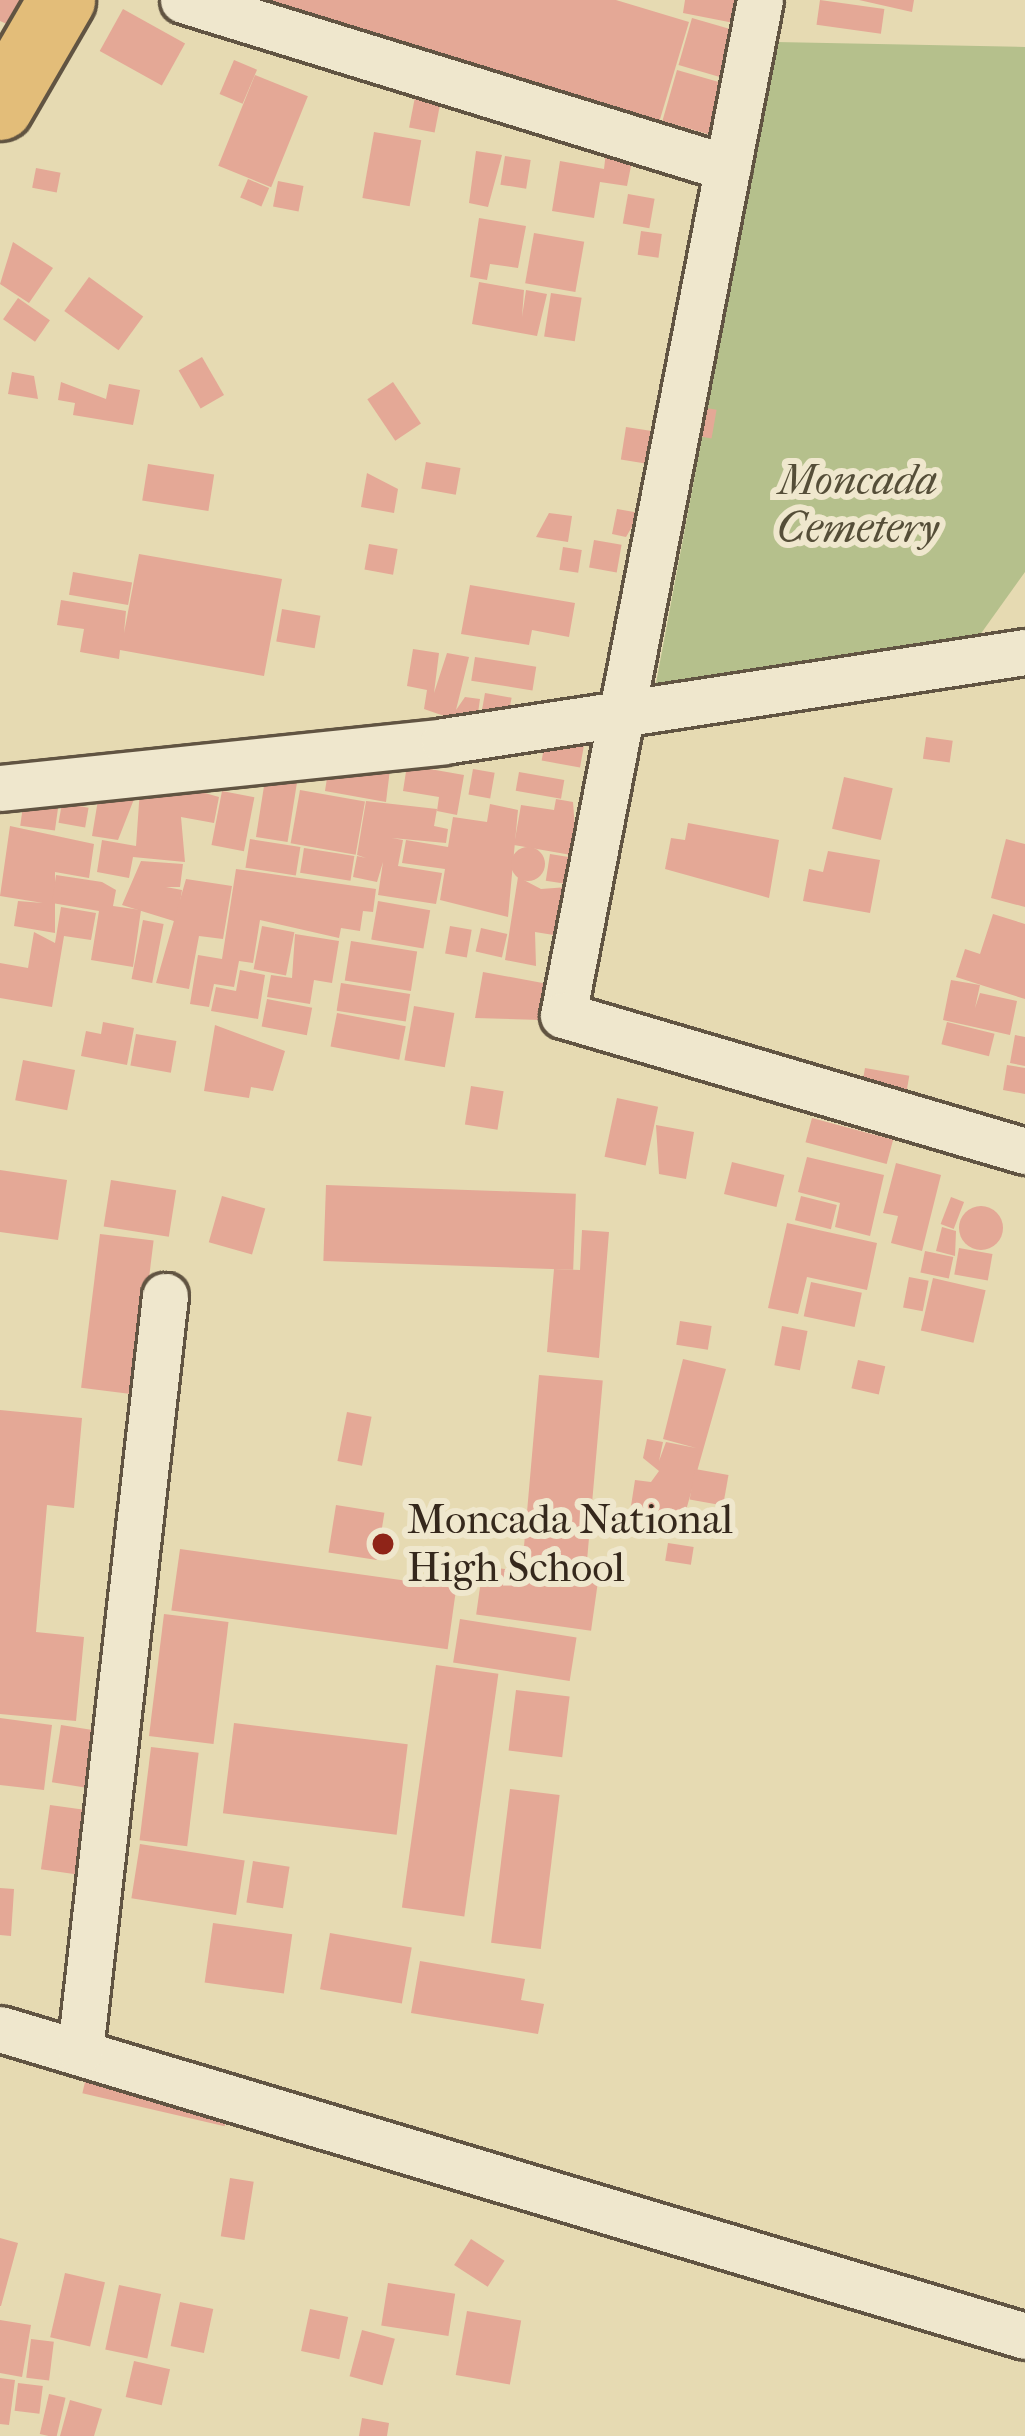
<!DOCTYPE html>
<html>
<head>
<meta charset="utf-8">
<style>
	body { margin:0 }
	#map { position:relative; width:1025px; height:2436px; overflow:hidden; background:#e6dab2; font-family:"IM FELL French Canon",serif }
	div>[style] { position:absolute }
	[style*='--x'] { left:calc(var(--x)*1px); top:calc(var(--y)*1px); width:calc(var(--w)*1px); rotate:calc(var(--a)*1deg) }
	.green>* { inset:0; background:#b5c08c }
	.building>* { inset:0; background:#e4a896; transform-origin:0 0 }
	.round { border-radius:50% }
	.roads { filter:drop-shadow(3px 0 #615442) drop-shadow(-3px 0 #615442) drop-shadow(0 3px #615442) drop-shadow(0 -3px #615442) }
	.minor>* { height:45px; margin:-22.5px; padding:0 22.5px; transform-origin:22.5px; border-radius:22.5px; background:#efe7cd }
	.highway>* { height:66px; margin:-33px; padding:0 33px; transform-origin:33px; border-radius:33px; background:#e3bd79 }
	.dots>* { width:33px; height:33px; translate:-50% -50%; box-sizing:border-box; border:6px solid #efe7cd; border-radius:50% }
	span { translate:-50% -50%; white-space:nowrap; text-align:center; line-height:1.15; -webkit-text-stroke:12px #efe7cd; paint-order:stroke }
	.park-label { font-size:42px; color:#554e38; font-style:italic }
	.poi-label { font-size:42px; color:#35281c }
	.left { translate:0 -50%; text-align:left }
</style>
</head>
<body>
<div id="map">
	<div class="green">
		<div style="clip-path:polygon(776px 42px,1025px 47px,1025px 572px,962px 660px,653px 699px)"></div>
	</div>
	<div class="building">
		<div style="clip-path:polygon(0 0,30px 0,16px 28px,0 21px)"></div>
		<div style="clip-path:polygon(212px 0,616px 0,689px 22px,655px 136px)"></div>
		<div style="clip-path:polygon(685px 0,743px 0,739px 24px,683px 13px)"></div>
		<div style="left:820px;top:0;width:65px;height:25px;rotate:8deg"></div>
		<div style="clip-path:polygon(859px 0,914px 0,912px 12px)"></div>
		<div style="left:123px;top:9px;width:71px;height:48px;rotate:29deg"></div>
		<div style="left:692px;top:18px;width:44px;height:49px;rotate:16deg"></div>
		<div style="left:234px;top:60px;width:25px;height:37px;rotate:23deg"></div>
		<div style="left:677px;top:70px;width:48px;height:53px;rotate:16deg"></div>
		<div style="left:255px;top:75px;width:57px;height:98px;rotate:22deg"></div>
		<div style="left:415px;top:97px;width:26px;height:31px;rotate:11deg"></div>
		<div style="left:374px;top:132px;width:48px;height:67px;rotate:10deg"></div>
		<div style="clip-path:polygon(476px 151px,502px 155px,488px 207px,469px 203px)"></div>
		<div style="clip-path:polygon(606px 152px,633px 156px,627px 186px,600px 182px,594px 218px,552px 211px,560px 161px,604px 169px)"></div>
		<div style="left:505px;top:156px;width:26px;height:29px;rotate:9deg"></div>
		<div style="left:36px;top:168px;width:25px;height:20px;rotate:11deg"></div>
		<div style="left:248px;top:179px;width:23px;height:20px;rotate:23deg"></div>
		<div style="left:278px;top:181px;width:26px;height:26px;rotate:11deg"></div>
		<div style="left:628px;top:194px;width:27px;height:30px;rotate:10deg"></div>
		<div style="clip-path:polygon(479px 218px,526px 226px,518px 268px,490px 264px,487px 280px,470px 277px)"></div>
		<div style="left:641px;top:231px;width:21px;height:24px;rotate:8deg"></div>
		<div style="left:534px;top:233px;width:51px;height:51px;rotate:10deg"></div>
		<div style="clip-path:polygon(13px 242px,53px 268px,29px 303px,0 284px)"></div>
		<div style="left:89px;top:277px;width:67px;height:42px;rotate:36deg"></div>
		<div style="clip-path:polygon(479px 282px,524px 290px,522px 317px,526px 290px,547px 294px,537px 336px,472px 324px)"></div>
		<div style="left:551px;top:293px;width:31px;height:44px;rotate:9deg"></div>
		<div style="left:18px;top:298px;width:39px;height:26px;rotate:35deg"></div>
		<div style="left:202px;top:357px;width:44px;height:27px;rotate:60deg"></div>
		<div style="clip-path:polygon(12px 372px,34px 376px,38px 399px,8px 394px)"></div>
		<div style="clip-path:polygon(61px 382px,106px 399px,109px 384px,140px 390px,133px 425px,73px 415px,75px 403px,58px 400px)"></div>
		<div style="left:393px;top:382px;width:50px;height:31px;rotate:56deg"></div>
		<div style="left:689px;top:405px;width:28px;height:29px;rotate:10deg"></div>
		<div style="left:626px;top:427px;width:31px;height:33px;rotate:9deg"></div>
		<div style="left:426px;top:462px;width:35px;height:27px;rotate:10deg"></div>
		<div style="left:148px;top:464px;width:67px;height:37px;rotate:9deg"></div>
		<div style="clip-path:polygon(367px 473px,398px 489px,394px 513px,361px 507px)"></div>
		<div style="clip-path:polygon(617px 509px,640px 513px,626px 537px,612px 534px)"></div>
		<div style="clip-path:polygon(549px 513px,572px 516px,568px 542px,536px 537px)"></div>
		<div style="left:594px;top:540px;width:28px;height:28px;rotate:10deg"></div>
		<div style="left:369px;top:544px;width:29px;height:26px;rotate:10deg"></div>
		<div style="left:563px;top:547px;width:19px;height:23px;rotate:9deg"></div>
		<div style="clip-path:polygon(139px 554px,282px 579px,264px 676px,120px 650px,119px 659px,80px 652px,84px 629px,57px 625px,61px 600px,126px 611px,124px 633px)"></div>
		<div style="left:73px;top:572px;width:60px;height:23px;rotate:10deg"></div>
		<div style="clip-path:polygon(470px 585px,575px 603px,569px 637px,532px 630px,529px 645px,461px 634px)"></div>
		<div style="left:282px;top:609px;width:39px;height:33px;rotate:10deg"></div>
		<div style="clip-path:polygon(413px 649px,439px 653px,434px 693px,447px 653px,469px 657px,456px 710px,465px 697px,480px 699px,476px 727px,424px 709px,427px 690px,407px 686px)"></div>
		<div style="left:475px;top:657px;width:62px;height:24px;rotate:9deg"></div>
		<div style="left:485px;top:693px;width:27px;height:27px;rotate:10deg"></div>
		<div style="left:546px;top:736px;width:39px;height:25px;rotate:10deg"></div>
		<div style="left:926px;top:737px;width:27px;height:22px;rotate:8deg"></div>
		<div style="left:268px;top:761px;width:32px;height:77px;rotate:9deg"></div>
		<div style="clip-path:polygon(329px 765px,390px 769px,386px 802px,325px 791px)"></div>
		<div style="clip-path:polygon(407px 765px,464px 775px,457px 815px,437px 811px,439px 797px,403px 791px)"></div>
		<div style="left:473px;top:769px;width:22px;height:26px;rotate:10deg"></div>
		<div style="left:519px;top:772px;width:46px;height:19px;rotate:10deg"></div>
		<div style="clip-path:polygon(141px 775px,219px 797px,214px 823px,181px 817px,185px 862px,133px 857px,129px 878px,97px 872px,102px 840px,136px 846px)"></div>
		<div style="left:844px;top:777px;width:50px;height:53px;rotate:13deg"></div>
		<div style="clip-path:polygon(100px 788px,136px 794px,118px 840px,92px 836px)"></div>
		<div style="left:300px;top:790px;width:66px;height:54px;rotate:10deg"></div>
		<div style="left:222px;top:791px;width:33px;height:55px;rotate:11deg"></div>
		<div style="left:24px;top:799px;width:35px;height:27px;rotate:8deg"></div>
		<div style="clip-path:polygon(556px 799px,573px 802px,577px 856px,514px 845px,521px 805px,554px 810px)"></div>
		<div style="clip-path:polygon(366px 801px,437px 809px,434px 826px,448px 829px,446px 843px,392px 838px,403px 840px,398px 866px,442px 873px,436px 904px,378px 895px,383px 862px,377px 882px,353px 877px,357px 856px,366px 858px,357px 855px)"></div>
		<div style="left:62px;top:803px;width:27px;height:20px;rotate:10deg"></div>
		<div style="clip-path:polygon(490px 804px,518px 810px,508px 917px,440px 900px,445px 869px,402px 863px,406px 840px,448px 847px,453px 817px,487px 822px)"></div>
		<div style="clip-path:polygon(688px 823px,779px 840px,769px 898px,665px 869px,671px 838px,685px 840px)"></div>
		<div style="clip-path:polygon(10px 826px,94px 844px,89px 878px,55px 872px,55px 933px,14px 926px,18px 901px,43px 903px,0 896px)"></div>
		<div style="left:250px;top:839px;width:51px;height:29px;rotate:9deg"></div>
		<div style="clip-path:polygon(1006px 839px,1025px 844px,1025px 907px,991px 898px)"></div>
		<div class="round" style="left:511px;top:847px;width:34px;height:34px"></div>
		<div style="left:304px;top:848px;width:51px;height:25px;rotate:9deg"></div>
		<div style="clip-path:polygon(828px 851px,880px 860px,870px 913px,803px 901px,809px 869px,823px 872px)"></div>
		<div style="left:550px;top:854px;width:25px;height:27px;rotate:9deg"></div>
		<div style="clip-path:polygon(141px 861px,183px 864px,180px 887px,166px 887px,182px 890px,177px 922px,122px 905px)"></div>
		<div style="clip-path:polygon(236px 869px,376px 889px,373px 912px,363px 911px,360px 931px,341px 928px,339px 938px,260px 920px,253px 963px,239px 961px,234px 987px,214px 984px,209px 1007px,190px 1004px,198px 955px,222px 959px)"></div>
		<div style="clip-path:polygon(56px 875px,102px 882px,116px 890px,113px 906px,141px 910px,133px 967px,91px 960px,99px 911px,52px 903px)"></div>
		<div style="clip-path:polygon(518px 877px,541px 889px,568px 887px,560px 936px,535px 932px,536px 966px,505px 960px)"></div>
		<div style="clip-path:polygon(186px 879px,232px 886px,223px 939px,199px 936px,189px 989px,156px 983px)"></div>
		<div style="left:378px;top:901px;width:53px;height:39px;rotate:10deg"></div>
		<div style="clip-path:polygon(61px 907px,96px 913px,91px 940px,64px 936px,52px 1007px,0 998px,0 963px,28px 968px,34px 932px,55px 943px)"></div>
		<div style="clip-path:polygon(993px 914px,1025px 924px,1025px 999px,956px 977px,965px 949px,980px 954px)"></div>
		<div style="left:143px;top:920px;width:21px;height:60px;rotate:11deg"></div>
		<div style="left:262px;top:926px;width:33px;height:44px;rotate:11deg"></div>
		<div style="left:450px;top:926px;width:22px;height:28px;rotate:10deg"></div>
		<div style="left:481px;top:928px;width:27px;height:24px;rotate:13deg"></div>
		<div style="clip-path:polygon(295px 934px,339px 941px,332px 983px,314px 980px,310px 1004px,267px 997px,271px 975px,292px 978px)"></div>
		<div style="left:351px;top:941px;width:67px;height:40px;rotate:9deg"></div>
		<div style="clip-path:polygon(240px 970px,265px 975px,258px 1019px,211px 1011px,216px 987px,236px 991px)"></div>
		<div style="clip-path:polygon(483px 972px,548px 984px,541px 1020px,475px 1018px)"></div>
		<div style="clip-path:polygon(951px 980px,980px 985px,975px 1008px,980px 993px,1017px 1001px,1010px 1035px,943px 1020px)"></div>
		<div style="left:341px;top:983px;width:70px;height:28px;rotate:9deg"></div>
		<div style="left:267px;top:999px;width:46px;height:28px;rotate:11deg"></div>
		<div style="left:414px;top:1006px;width:41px;height:55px;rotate:10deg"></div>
		<div style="left:337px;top:1013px;width:70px;height:34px;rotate:11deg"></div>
		<div style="clip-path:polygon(103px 1022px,134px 1028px,127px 1065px,81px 1056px,86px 1031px,101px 1034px)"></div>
		<div style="left:947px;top:1022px;width:49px;height:23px;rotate:14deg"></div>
		<div style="clip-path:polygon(215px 1025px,285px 1051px,273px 1091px,251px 1087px,249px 1098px,204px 1091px)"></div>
		<div style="left:136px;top:1034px;width:41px;height:32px;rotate:10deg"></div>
		<div style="clip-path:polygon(1015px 1035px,1025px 1037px,1025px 1066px,1010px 1063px)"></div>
		<div style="left:23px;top:1060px;width:53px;height:41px;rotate:11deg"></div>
		<div style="clip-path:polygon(1007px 1065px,1025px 1068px,1025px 1094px,1003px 1090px)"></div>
		<div style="left:865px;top:1068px;width:45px;height:27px;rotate:10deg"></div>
		<div style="left:471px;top:1086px;width:33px;height:39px;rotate:9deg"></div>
		<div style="left:617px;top:1098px;width:42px;height:60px;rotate:12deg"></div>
		<div style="left:812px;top:1118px;width:84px;height:25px;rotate:15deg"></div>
		<div style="clip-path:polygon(656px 1125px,694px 1132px,686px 1179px,659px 1174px)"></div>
		<div style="clip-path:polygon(807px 1157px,884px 1175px,870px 1236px,835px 1227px,840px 1203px,798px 1192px)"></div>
		<div style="left:732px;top:1162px;width:54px;height:33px;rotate:14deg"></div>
		<div style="clip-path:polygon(896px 1163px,941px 1175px,922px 1251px,891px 1243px,898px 1216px,883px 1213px)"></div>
		<div style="clip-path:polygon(0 1170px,67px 1180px,58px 1240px,0 1232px)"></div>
		<div style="left:111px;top:1180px;width:66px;height:47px;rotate:9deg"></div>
		<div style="left:326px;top:1185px;width:250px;height:76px;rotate:2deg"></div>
		<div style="left:222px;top:1196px;width:45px;height:48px;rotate:16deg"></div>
		<div style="left:801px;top:1196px;width:37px;height:25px;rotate:14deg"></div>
		<div style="left:951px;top:1197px;width:14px;height:29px;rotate:21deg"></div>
		<div class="round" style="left:959px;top:1206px;width:44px;height:44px"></div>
		<div style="clip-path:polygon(787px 1223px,877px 1243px,867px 1290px,807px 1277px,798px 1314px,768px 1308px)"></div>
		<div style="clip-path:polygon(942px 1227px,956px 1231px,955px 1256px,936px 1251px)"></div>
		<div style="clip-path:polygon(582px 1230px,609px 1232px,599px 1358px,547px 1352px,554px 1269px,580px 1270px)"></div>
		<div style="left:100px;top:1234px;width:54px;height:155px;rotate:7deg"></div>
		<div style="left:959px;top:1248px;width:34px;height:27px;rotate:10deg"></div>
		<div style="left:925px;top:1251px;width:29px;height:22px;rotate:12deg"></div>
		<div style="left:909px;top:1277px;width:20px;height:31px;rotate:11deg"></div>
		<div style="left:933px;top:1278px;width:54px;height:54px;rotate:13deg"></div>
		<div style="left:811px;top:1282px;width:52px;height:35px;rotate:12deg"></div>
		<div style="left:680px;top:1321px;width:32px;height:24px;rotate:9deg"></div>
		<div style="left:782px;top:1326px;width:26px;height:40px;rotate:11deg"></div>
		<div style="clip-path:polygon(683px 1359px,726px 1369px,681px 1528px,629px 1519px,635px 1480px,651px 1482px,659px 1471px,643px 1458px,647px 1439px,663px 1442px,659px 1461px,666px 1442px,696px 1448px,663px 1439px)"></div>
		<div style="left:858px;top:1360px;width:28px;height:29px;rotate:13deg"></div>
		<div style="left:539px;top:1375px;width:64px;height:185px;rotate:5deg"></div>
		<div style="clip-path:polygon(0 1410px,82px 1418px,74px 1508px,47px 1505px,36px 1632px,84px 1637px,76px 1721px,0 1714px)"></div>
		<div style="left:347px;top:1412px;width:25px;height:50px;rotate:11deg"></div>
		<div style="left:695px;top:1469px;width:34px;height:31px;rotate:10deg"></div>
		<div style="left:336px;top:1505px;width:49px;height:48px;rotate:9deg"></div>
		<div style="left:668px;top:1543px;width:26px;height:18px;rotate:9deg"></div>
		<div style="left:180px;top:1549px;width:279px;height:62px;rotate:8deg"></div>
		<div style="left:483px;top:1566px;width:116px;height:49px;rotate:8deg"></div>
		<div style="left:164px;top:1614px;width:65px;height:123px;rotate:7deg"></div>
		<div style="left:460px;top:1619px;width:118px;height:44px;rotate:9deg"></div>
		<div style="left:436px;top:1665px;width:63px;height:245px;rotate:8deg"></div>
		<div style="left:516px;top:1690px;width:54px;height:61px;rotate:7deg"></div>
		<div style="clip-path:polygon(0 1718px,52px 1725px,44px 1790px,0 1785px)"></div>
		<div style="left:234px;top:1723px;width:175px;height:91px;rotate:7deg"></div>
		<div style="left:61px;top:1725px;width:51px;height:58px;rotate:9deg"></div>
		<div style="left:151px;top:1747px;width:48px;height:94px;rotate:7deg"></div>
		<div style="left:510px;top:1789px;width:50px;height:155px;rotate:7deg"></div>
		<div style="left:50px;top:1805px;width:49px;height:65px;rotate:8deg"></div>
		<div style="left:140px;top:1844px;width:106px;height:55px;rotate:9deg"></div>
		<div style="left:253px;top:1861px;width:37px;height:42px;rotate:9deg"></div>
		<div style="clip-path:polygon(0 1888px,14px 1889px,11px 1936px,0 1935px)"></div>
		<div style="left:213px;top:1923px;width:80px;height:60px;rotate:8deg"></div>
		<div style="left:330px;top:1933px;width:83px;height:57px;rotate:10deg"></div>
		<div style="clip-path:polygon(420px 1961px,525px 1979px,521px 2000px,544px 2004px,538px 2034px,411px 2013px)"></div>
		<div style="left:88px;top:2069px;width:146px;height:25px;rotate:13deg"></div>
		<div style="left:230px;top:2178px;width:24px;height:59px;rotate:9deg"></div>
		<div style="clip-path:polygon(0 2238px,18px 2243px,1px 2306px,0 2306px)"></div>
		<div style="left:471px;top:2239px;width:40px;height:31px;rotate:33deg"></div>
		<div style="left:65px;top:2273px;width:41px;height:66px;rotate:13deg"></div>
		<div style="left:388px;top:2283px;width:68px;height:43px;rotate:9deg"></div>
		<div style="left:119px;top:2285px;width:43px;height:66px;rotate:12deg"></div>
		<div style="left:180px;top:2302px;width:34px;height:45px;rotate:12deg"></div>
		<div style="left:310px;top:2309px;width:39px;height:43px;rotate:12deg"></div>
		<div style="left:467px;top:2311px;width:55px;height:65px;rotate:10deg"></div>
		<div style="clip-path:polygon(0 2320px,31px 2325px,22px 2377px,0 2373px)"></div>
		<div style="left:362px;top:2330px;width:34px;height:48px;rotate:15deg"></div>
		<div style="left:31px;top:2339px;width:23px;height:39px;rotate:7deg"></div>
		<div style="left:134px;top:2361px;width:37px;height:37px;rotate:13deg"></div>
		<div style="clip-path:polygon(0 2378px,15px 2380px,9px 2425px,0 2424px)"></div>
		<div style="left:18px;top:2383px;width:25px;height:28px;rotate:7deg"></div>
		<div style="left:49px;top:2394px;width:17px;height:41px;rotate:13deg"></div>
		<div style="clip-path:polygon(70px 2400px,102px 2409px,94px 2436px,60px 2436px)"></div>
		<div style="clip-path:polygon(362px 2418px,389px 2423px,387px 2436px,359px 2436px)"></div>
	</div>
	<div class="roads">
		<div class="minor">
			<div style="--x:183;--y:0;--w:570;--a:17.13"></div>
			<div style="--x:760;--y:0;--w:1034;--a:100.98"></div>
			<div style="--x:563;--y:1015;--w:482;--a:16.4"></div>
			<div style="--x:0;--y:788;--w:446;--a:-6"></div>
			<div style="--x:444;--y:741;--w:588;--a:-8.71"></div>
			<div style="--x:0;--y:2029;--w:1070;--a:16.67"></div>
			<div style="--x:80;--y:2051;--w:760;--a:-83.58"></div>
		</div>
		<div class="highway">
			<div style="--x:0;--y:107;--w:124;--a:-59.9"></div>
		</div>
	</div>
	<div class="dots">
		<div style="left:383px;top:1544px;background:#8f2418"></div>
	</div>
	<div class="park-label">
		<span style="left:858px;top:505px">Moncada<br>Cemetery</span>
	</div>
	<div class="poi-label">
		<span class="left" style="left:407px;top:1544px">Moncada National<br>High School</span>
	</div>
</div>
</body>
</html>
